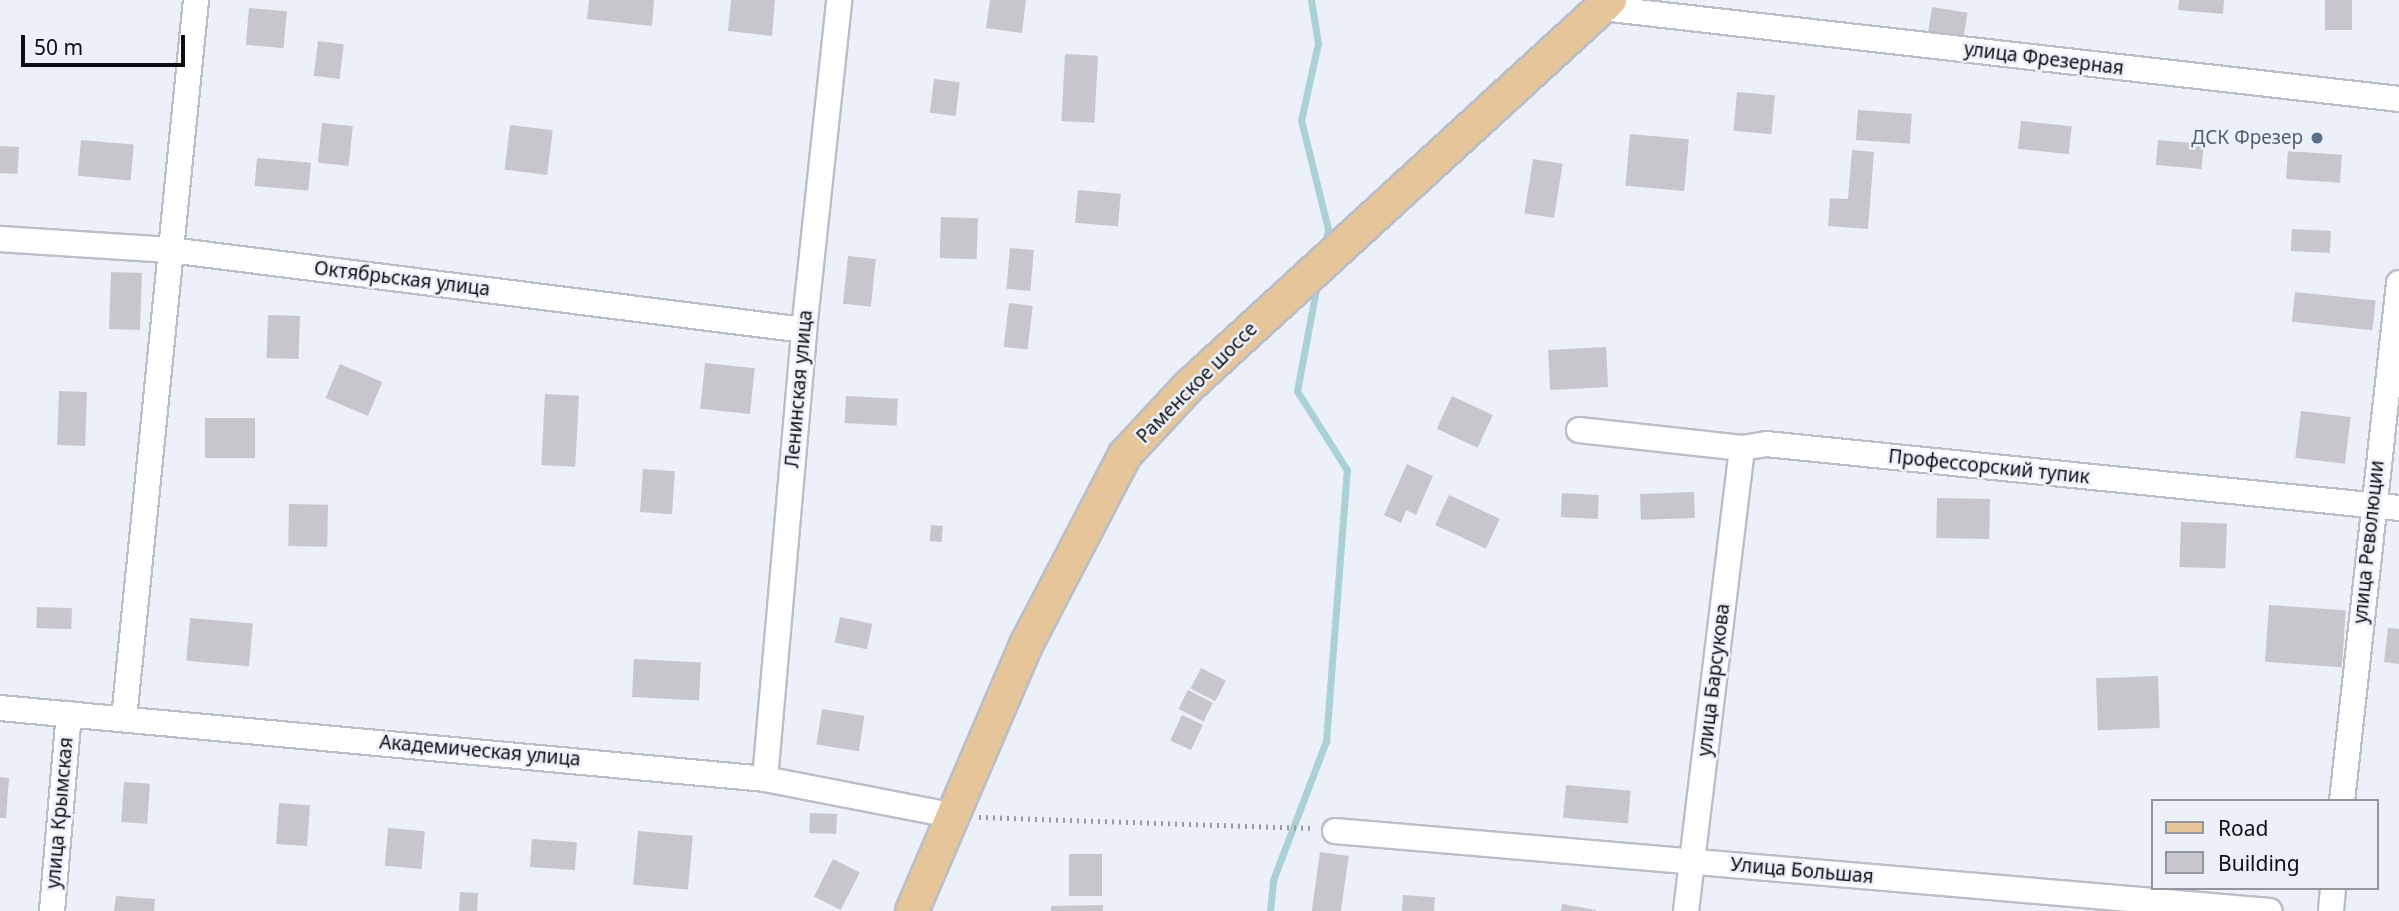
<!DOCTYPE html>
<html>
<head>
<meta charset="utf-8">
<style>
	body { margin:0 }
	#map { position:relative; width:2399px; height:911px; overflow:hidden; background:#ecf0f9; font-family:"Noto Sans",sans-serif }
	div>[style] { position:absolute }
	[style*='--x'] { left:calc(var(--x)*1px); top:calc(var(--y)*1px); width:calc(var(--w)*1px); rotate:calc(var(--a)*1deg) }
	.stream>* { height:7px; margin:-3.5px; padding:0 3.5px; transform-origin:3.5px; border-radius:3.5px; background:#a9d1d6 }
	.building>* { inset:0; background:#c9c5cd; transform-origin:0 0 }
	.path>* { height:4.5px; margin-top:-2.25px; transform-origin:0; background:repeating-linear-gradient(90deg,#979aa1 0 2px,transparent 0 7px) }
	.roads { filter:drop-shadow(2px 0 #babec6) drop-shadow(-2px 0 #babec6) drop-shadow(0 2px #babec6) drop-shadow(0 -2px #babec6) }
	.minor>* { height:24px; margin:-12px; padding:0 12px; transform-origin:12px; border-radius:12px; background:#fff }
	.major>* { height:32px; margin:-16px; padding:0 16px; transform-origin:16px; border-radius:16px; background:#e6c59a }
	.dots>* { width:19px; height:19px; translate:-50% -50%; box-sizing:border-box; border:4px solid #ecf0f9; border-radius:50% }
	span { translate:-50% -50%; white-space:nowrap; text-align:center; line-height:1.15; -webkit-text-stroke:5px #ecf0f9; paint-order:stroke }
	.street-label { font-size:19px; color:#0d0e11 }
	.service-label { font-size:19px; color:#4e5e75 }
	.right { translate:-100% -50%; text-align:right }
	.legend { position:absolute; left:2151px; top:799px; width:228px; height:91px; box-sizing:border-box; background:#ecf0f9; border:2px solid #93969c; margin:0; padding:9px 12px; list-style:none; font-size:21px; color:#0d0e11 }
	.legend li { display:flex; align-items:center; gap:14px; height:35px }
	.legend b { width:35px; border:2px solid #93969c }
	.scale { position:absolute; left:21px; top:35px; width:164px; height:32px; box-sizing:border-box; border:4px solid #0d0e11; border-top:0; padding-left:9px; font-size:21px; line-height:24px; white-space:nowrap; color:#0d0e11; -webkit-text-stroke:5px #ecf0f9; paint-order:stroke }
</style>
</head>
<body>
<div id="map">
	<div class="stream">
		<div style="--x:1311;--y:0;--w:44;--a:80.8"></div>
		<div style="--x:1318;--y:43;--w:79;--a:102.4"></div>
		<div style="--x:1301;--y:120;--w:112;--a:76.1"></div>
		<div style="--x:1328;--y:229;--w:16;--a:101"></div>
		<div style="--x:1270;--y:911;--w:31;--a:-84"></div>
		<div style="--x:1273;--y:880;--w:149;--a:-69.1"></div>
		<div style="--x:1326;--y:741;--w:272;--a:-85.6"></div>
		<div style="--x:1347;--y:470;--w:93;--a:-122.3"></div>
		<div style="--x:1297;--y:391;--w:109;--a:-79.4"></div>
	</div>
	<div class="building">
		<div style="clip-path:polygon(589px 0,654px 0,652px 26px,587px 19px)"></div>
		<div style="clip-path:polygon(731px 0,775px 0,772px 36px,728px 31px)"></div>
		<div style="clip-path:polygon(990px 0,1026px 0,1022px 33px,986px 28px)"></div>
		<div style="clip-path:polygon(2179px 0,2224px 0,2223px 14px,2178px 10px)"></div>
		<div style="left:2325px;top:0;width:27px;height:30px"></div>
		<div style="left:1932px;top:7px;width:36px;height:28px;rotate:9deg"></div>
		<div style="left:249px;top:8px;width:38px;height:37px;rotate:5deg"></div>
		<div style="left:318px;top:41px;width:26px;height:35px;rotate:7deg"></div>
		<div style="left:1065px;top:54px;width:33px;height:67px;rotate:3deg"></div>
		<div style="left:934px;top:79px;width:26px;height:34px;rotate:7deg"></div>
		<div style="left:1737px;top:92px;width:38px;height:39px;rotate:5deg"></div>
		<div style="left:1858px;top:110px;width:54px;height:30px;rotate:4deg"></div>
		<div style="left:2021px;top:121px;width:51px;height:28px;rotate:6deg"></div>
		<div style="left:322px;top:123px;width:31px;height:40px;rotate:6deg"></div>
		<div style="left:510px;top:125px;width:43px;height:45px;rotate:7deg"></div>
		<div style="left:1630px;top:134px;width:59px;height:52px;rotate:5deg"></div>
		<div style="left:81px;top:140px;width:53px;height:36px;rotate:5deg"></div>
		<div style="left:2158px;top:140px;width:46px;height:25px;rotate:5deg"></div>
		<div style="left:0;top:146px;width:19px;height:27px;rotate:3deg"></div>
		<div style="clip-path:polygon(1852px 150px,1874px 152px,1868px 229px,1828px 226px,1830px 198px,1848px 199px)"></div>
		<div style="left:2288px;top:151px;width:54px;height:28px;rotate:4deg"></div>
		<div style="left:257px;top:158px;width:54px;height:28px;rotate:5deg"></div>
		<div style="left:1533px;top:159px;width:30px;height:55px;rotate:9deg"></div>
		<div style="left:1078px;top:190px;width:43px;height:33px;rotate:5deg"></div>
		<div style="left:941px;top:217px;width:37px;height:41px;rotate:2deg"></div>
		<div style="left:2292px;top:229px;width:39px;height:22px;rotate:3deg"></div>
		<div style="left:1010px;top:248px;width:24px;height:41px;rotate:5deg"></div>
		<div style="left:848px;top:256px;width:28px;height:48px;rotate:6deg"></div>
		<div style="left:111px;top:272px;width:31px;height:57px;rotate:2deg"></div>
		<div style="left:2295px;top:292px;width:81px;height:30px;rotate:6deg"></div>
		<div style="left:1009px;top:303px;width:24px;height:44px;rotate:7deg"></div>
		<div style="left:268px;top:315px;width:32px;height:43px;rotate:2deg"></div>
		<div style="left:1606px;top:347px;width:40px;height:58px;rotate:87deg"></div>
		<div style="left:705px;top:363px;width:50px;height:46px;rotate:6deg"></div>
		<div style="left:340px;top:364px;width:46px;height:37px;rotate:23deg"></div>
		<div style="left:59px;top:391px;width:28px;height:54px;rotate:2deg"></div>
		<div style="left:545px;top:394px;width:34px;height:71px;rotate:3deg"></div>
		<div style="left:846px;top:396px;width:52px;height:27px;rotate:3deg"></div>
		<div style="left:1452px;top:396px;width:45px;height:36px;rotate:25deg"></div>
		<div style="left:2301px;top:411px;width:50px;height:47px;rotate:7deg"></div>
		<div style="left:205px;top:418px;width:50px;height:40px"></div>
		<div style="clip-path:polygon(1407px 464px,1433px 476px,1416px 515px,1406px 510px,1401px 523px,1384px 515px)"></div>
		<div style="left:643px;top:469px;width:32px;height:43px;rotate:4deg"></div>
		<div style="left:1694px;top:492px;width:26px;height:54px;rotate:88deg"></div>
		<div style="left:1562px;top:493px;width:37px;height:24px;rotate:3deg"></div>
		<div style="left:1449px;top:495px;width:56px;height:33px;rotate:25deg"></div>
		<div style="left:1937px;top:498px;width:53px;height:40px;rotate:1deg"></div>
		<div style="left:289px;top:504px;width:39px;height:42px;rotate:1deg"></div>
		<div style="left:2181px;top:522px;width:46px;height:45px;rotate:2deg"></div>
		<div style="left:931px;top:525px;width:12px;height:16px;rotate:5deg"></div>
		<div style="left:2269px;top:605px;width:77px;height:57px;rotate:4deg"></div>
		<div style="left:37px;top:607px;width:35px;height:21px;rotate:2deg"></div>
		<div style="left:840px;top:617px;width:33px;height:26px;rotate:12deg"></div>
		<div style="left:190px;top:618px;width:63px;height:43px;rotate:5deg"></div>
		<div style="clip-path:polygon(2388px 628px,2399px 629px,2399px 664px,2384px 662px)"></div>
		<div style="left:634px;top:659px;width:67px;height:38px;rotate:3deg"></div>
		<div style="left:1201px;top:668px;width:28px;height:23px;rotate:27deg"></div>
		<div style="left:2158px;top:676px;width:52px;height:62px;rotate:88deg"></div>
		<div style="left:1188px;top:690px;width:28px;height:21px;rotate:27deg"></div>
		<div style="left:822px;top:709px;width:43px;height:36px;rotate:9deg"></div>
		<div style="left:1182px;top:715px;width:23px;height:28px;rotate:25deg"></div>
		<div style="clip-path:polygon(0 777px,9px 778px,6px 818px,0 818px)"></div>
		<div style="left:124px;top:782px;width:26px;height:40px;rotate:4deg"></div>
		<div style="left:1566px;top:785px;width:65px;height:33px;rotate:5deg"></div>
		<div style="left:279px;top:803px;width:31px;height:41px;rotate:4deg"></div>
		<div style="left:810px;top:813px;width:27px;height:20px;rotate:2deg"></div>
		<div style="left:388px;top:828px;width:37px;height:38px;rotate:5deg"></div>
		<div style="left:638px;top:831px;width:55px;height:54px;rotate:5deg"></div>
		<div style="left:532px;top:839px;width:45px;height:28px;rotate:4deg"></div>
		<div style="left:1320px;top:852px;width:29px;height:60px;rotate:8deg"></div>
		<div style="left:1069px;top:854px;width:33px;height:42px"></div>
		<div style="left:833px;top:859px;width:30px;height:42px;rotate:27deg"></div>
		<div style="left:460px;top:892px;width:18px;height:19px;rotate:3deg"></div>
		<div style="left:1403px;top:895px;width:32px;height:16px;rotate:4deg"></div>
		<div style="clip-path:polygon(116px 896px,155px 899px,154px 911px,114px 911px)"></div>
		<div style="clip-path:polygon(1562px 904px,1596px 910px,1596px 911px,1561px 911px)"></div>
		<div style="clip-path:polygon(1103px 905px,1103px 911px,1051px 911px,1051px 906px)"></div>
	</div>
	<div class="path">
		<div style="--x:979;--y:817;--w:334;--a:1.9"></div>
	</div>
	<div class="roads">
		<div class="minor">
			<div style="--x:1602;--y:8;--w:802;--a:6.51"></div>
			<div style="--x:0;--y:239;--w:170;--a:3.7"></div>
			<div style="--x:170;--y:250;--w:639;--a:7.19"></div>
			<div style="--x:1579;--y:430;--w:164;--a:6.3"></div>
			<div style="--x:1742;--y:448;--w:24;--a:-9"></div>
			<div style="--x:1766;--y:444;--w:636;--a:5.77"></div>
			<div style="--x:0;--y:708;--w:768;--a:5.3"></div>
			<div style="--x:765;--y:779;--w:195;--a:11"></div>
			<div style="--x:124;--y:719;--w:723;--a:-84.28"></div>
			<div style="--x:765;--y:779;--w:451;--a:-85"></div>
			<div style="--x:804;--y:330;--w:332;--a:-83.9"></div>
			<div style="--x:2342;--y:801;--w:521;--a:-83.72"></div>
			<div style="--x:1335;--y:831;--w:938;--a:4.89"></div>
			<div style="--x:52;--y:911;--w:198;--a:-85.1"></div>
			<div style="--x:1686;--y:911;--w:466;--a:-83.1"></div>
			<div style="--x:2331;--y:911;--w:23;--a:-85"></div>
		</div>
		<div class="major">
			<div style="--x:912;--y:911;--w:292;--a:-66.8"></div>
			<div style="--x:1027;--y:643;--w:212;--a:-62.5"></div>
			<div style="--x:1125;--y:455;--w:93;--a:-47.2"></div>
			<div style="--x:1188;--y:387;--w:573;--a:-42.52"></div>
		</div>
	</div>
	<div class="dots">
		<div style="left:2317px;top:138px;background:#5c6f8a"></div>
	</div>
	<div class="street-label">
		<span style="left:2044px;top:59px;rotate:7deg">улица Фрезерная</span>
		<span style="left:402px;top:279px;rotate:7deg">Октябрьская улица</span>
		<span style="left:1197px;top:383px;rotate:-45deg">Раменское шоссе</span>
		<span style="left:799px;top:389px;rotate:-85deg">Ленинская улица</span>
		<span style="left:1989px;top:467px;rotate:6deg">Профессорский тупик</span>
		<span style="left:2369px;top:542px;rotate:-84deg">улица Революции</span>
		<span style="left:1714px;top:680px;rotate:-83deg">улица Барсукова</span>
		<span style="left:480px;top:751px;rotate:5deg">Академическая улица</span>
		<span style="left:60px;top:813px;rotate:-85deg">улица Крымская</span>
		<span style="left:1802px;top:871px;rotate:5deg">Улица Большая</span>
	</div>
	<div class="service-label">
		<span class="right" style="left:2303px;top:138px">ДСК Фрезер</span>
	</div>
	<ul class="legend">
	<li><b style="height:9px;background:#e6c59a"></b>Road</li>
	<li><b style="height:19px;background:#c9c5cd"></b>Building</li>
	</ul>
	<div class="scale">50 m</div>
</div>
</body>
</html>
